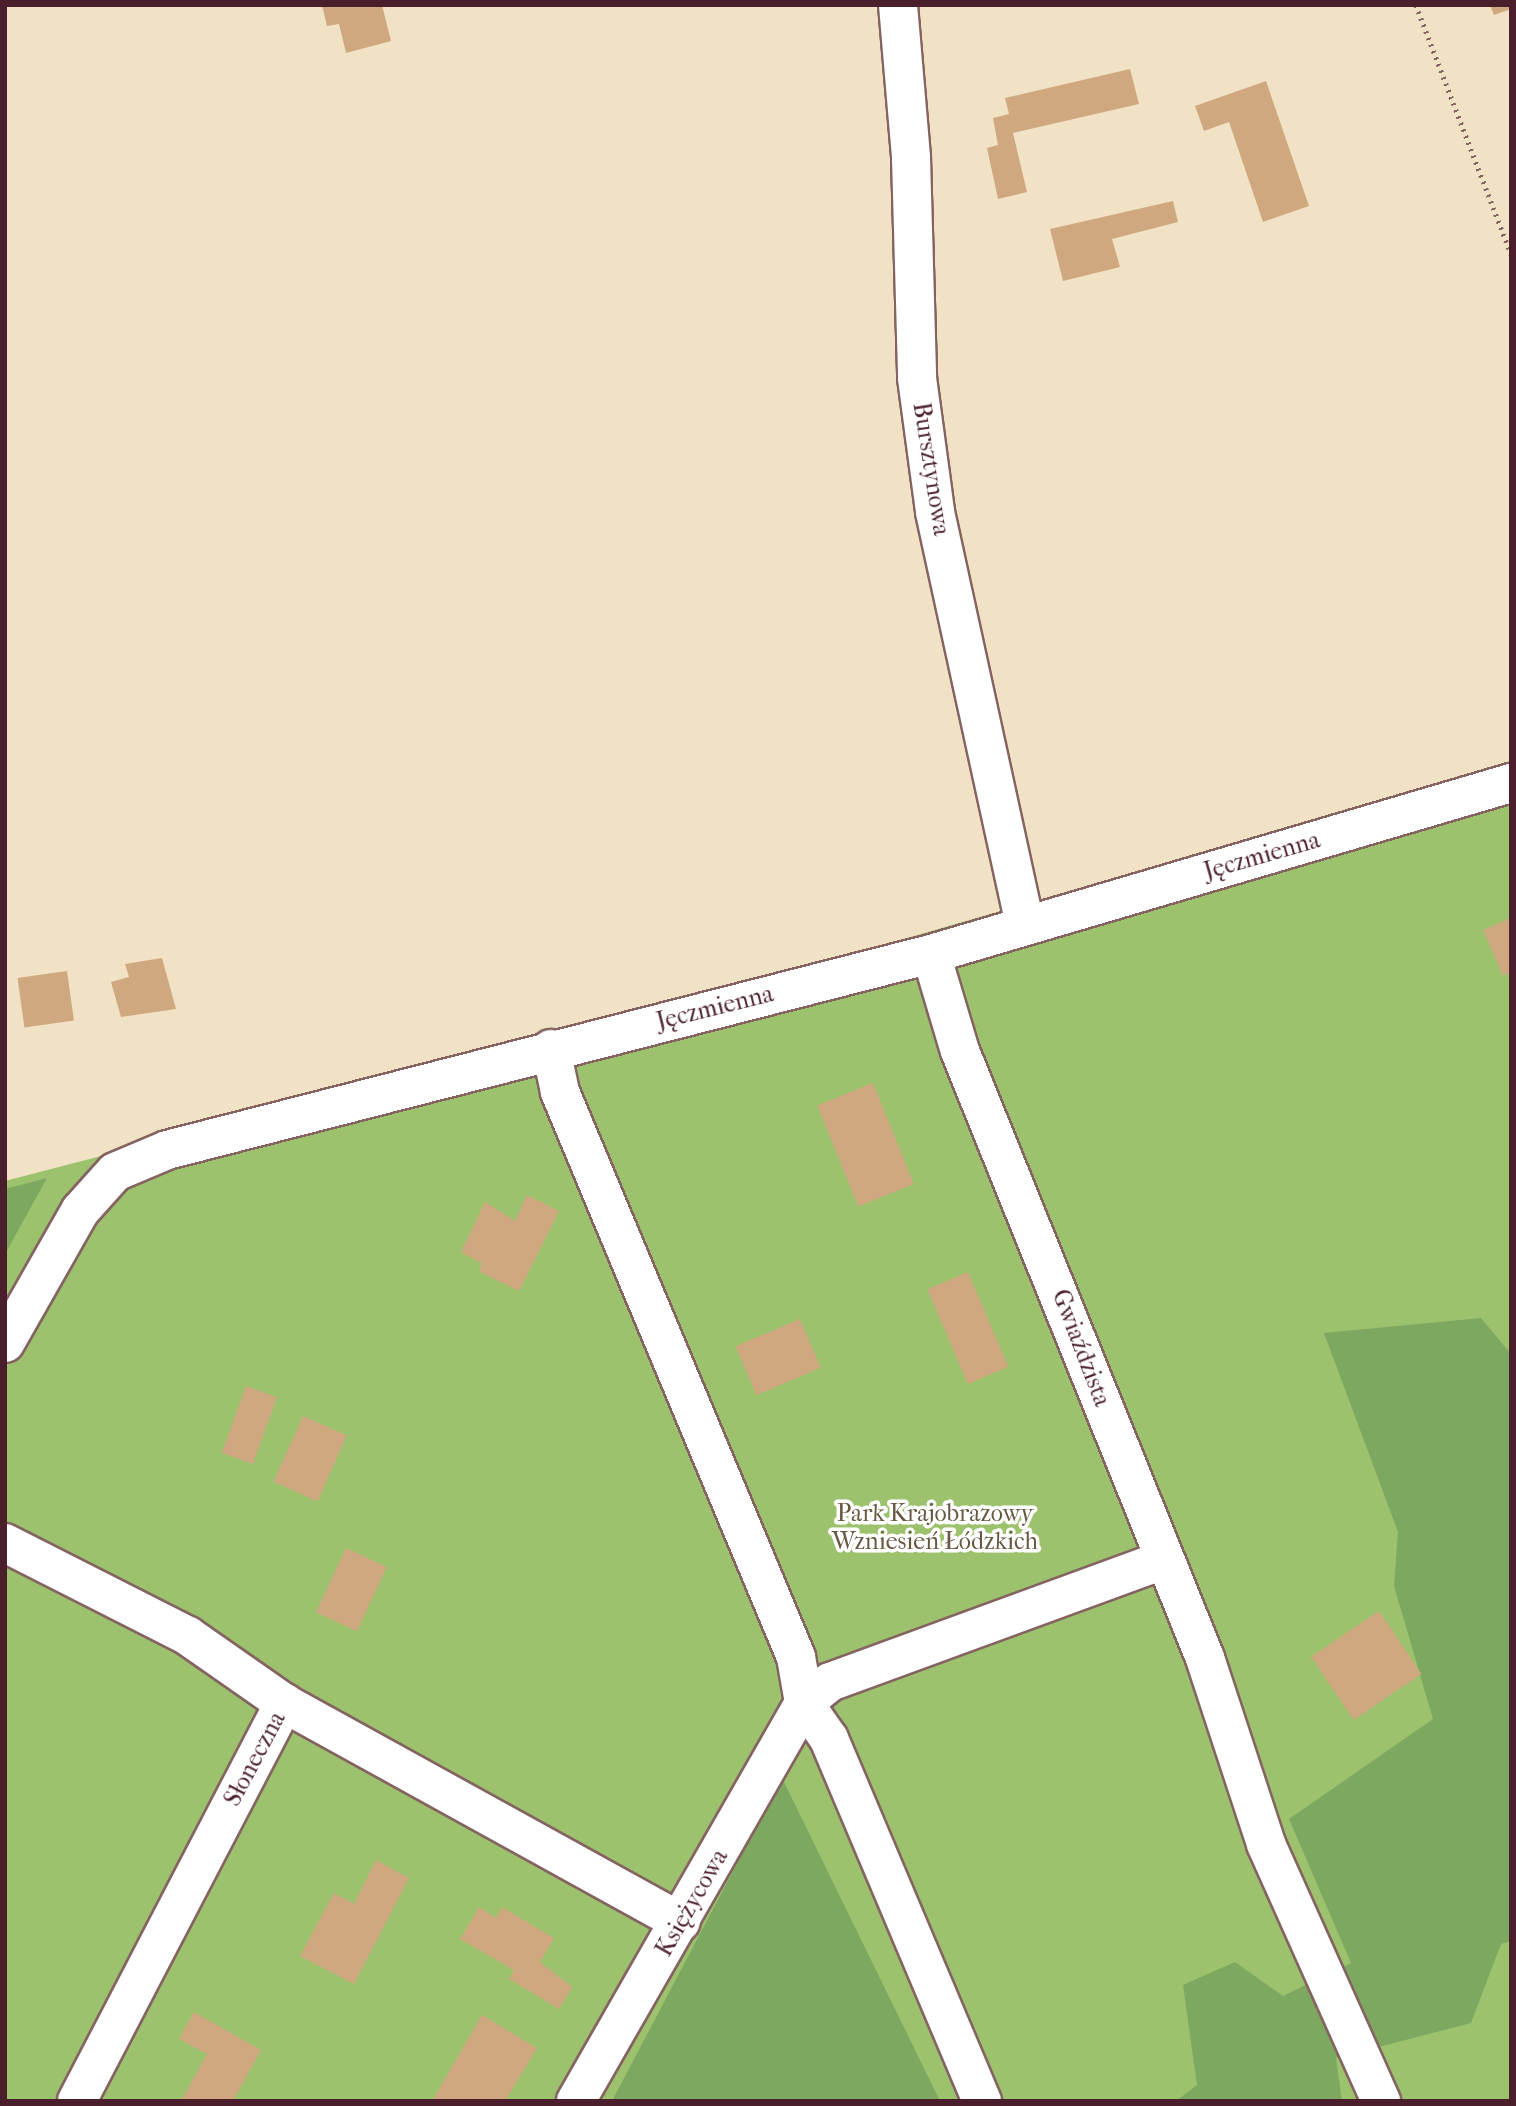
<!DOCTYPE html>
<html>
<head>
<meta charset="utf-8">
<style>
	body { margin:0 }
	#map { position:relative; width:1516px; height:2106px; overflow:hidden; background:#f1e2c5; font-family:"IM FELL French Canon",serif }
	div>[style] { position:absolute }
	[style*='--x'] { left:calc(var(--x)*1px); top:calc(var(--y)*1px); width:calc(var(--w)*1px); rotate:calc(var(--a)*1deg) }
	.green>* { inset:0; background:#9cc26d }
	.forest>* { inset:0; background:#7da860 }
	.building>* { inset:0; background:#d0a880; transform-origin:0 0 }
	.path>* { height:4.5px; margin-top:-2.25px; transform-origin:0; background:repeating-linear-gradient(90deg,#846361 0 2px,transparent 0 7px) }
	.roads { filter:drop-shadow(2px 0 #846361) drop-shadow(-2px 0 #846361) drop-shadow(0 2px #846361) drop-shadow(0 -2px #846361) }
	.minor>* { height:38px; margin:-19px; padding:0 19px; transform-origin:19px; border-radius:19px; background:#fff }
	span { translate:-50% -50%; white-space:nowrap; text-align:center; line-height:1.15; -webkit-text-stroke:7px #fff; paint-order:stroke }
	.street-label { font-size:24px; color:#4a1f2b }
	.park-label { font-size:24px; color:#675842 }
	.frame { position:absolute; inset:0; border:7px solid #4a1f2b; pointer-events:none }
</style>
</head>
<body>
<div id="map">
	<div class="green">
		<div style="clip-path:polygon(1511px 764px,1511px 2101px,5px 2101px,5px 1181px,608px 1024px)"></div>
	</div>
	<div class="forest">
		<div style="clip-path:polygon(47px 1178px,5px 1254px,5px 1189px)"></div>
		<div style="clip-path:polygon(1481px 1318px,1511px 1354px,1511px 1941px,1501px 1944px,1471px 2023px,1336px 2058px,1342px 2101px,1176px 2101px,1197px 2085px,1183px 1985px,1235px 1962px,1283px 1996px,1351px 1963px,1289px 1819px,1433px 1719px,1394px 1586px,1398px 1532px,1324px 1333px)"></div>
		<div style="clip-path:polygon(782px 1778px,940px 2101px,612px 2101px)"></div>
	</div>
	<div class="building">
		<div style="clip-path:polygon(322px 5px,382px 5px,391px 41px,346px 53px,339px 24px,327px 26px)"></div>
		<div style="clip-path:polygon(1490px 5px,1511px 5px,1511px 9px,1494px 15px)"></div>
		<div style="clip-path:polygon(1130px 69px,1139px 104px,1013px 133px,1027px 192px,998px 199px,987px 148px,998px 145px,993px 118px,1009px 114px,1005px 98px)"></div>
		<div style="clip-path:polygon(1266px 81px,1309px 206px,1263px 222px,1229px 122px,1204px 131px,1195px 106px)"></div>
		<div style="clip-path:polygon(1173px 201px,1178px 222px,1112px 239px,1120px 267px,1063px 281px,1050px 229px)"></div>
		<div style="clip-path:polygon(1511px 918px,1511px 972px,1503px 976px,1483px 930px)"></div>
		<div style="clip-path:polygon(162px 958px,176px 1009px,121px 1017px,111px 982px,129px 977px,125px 964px)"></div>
		<div style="left:67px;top:971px;width:50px;height:50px;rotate:82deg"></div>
		<div style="left:873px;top:1083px;width:109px;height:60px;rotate:68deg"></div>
		<div style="clip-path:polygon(527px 1195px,559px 1211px,519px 1291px,480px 1272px,481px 1263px,461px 1252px,485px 1202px,515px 1221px)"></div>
		<div style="left:968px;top:1272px;width:103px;height:44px;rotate:67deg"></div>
		<div style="left:800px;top:1319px;width:53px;height:70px;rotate:67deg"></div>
		<div style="left:246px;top:1386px;width:33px;height:71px;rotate:20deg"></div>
		<div style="left:303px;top:1416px;width:48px;height:72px;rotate:24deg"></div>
		<div style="left:346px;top:1548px;width:45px;height:71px;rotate:25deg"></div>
		<div style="left:1379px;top:1611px;width:76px;height:82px;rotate:56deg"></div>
		<div style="clip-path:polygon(376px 1860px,409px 1878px,354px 1984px,300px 1956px,334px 1893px,354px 1904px)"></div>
		<div style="clip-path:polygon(479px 1907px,496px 1918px,502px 1907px,554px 1938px,540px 1962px,572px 1987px,559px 2009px,509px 1979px,514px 1970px,460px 1939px)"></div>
		<div style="clip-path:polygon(194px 2012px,261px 2050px,233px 2101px,181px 2101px,207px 2054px,179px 2039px)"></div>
		<div style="clip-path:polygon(482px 2015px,537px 2048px,505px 2101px,432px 2101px)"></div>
	</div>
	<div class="path">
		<div style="--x:1416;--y:5;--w:267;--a:69.1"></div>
	</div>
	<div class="roads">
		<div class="minor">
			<div style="--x:898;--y:5;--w:154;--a:85.1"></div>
			<div style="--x:911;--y:158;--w:220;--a:88.4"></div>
			<div style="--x:917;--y:378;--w:135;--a:82.3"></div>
			<div style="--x:935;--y:512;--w:424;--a:77.7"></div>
			<div style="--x:931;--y:954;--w:101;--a:73.4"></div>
			<div style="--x:960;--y:1051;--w:655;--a:68.02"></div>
			<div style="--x:1205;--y:1658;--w:196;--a:71.8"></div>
			<div style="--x:1266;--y:1844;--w:282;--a:65.9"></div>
			<div style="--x:551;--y:1049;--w:44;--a:78.2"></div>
			<div style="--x:560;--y:1092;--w:612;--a:67.33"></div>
			<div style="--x:796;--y:1657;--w:47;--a:80.1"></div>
			<div style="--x:804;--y:1703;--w:44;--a:55.2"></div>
			<div style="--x:829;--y:1739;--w:393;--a:67.1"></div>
			<div style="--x:5;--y:1343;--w:152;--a:-60.4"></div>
			<div style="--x:80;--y:1211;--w:52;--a:-48.1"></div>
			<div style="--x:115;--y:1172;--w:56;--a:-22.9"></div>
			<div style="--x:167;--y:1150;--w:789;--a:-14.39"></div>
			<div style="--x:931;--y:954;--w:605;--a:-16.43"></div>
			<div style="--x:5;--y:1543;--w:205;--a:26.9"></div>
			<div style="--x:188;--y:1636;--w:117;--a:34.9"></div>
			<div style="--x:284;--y:1703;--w:453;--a:28.9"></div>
			<div style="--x:77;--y:2101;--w:449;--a:-62.5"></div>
			<div style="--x:576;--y:2101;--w:459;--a:-60.2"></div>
			<div style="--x:804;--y:1703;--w:33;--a:-39"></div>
			<div style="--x:830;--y:1682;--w:352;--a:-20.1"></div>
		</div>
	</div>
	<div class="street-label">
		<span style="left:931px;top:469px;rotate:81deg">Bursztynowa</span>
		<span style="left:1262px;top:856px;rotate:-16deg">Jęczmienna</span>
		<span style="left:715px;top:1008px;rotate:-14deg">Jęczmienna</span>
		<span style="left:1081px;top:1348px;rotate:69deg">Gwiaździsta</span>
		<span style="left:255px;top:1759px;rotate:-62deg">Słoneczna</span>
		<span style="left:692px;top:1903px;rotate:-60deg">Księżycowa</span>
	</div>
	<div class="park-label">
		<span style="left:935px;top:1528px">Park Krajobrazowy<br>Wzniesień Łódzkich</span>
	</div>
	<div class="frame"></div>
</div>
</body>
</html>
